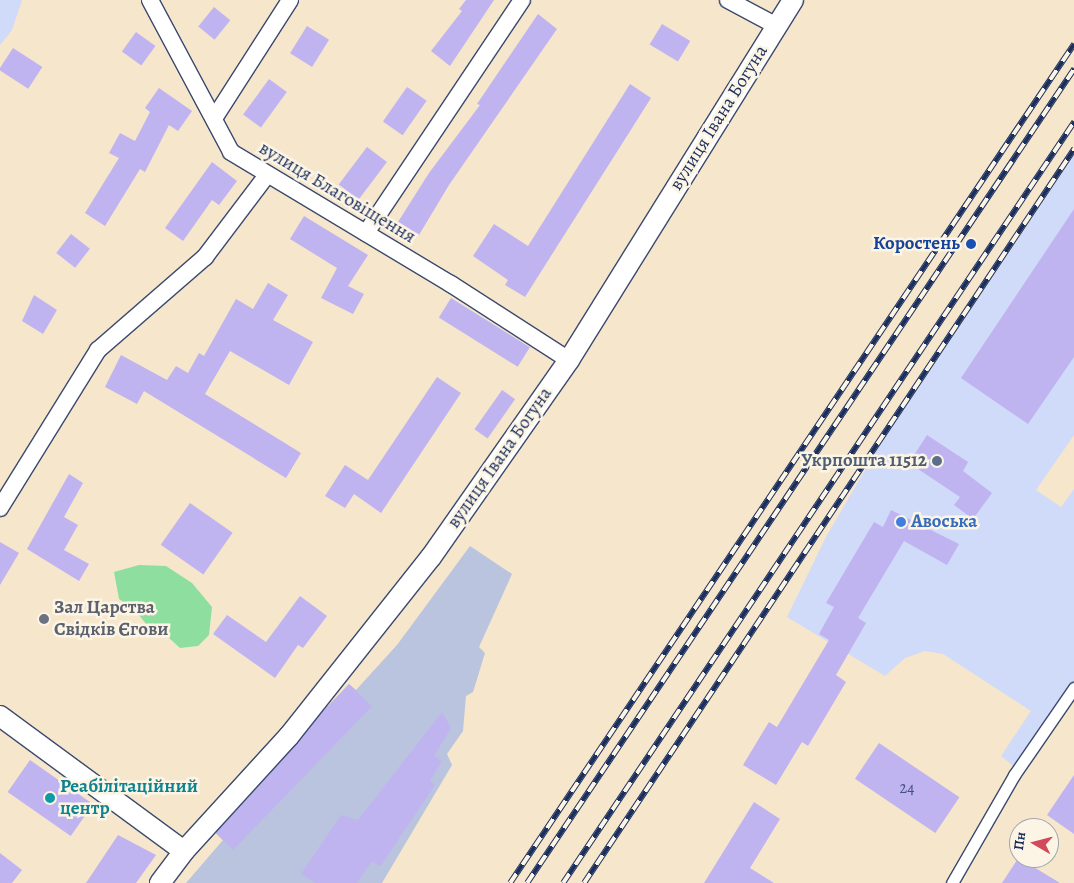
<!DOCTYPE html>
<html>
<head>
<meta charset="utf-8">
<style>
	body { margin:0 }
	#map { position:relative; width:1074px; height:883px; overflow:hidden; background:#f5e6cc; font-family:Alegreya,serif }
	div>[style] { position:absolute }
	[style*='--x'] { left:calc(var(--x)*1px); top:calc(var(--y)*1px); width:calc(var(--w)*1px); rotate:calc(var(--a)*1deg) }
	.built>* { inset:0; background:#d0daf9 }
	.industrial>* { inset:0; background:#bac4de }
	.green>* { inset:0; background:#8edf9f }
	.building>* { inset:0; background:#bfb4f0; transform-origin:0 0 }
	.roads { filter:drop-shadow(1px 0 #3c4a6e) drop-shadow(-1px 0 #3c4a6e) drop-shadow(0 1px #3c4a6e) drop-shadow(0 -1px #3c4a6e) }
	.pedestrian>* { height:11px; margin:-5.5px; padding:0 5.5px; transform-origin:5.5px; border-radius:5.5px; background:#fff }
	.minor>* { height:16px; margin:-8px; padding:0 8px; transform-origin:8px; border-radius:8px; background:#fff }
	.tertiary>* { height:20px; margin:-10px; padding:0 10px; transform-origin:10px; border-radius:10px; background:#fff }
	.rail>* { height:5.5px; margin-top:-2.75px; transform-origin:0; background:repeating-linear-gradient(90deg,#fcf5e5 0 11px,#1b2f5e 0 22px); box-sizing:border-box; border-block:1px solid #1b2f5e }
	.dots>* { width:14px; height:14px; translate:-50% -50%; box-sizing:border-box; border:2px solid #fcf5e5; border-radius:50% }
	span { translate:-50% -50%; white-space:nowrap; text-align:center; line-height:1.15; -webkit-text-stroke:5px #fcf5e5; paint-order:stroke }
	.number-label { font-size:16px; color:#445082 }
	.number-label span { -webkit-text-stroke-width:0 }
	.street-label { font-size:19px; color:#1b2f5e }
	.transit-label { font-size:19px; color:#164399; font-weight:700 }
	.right { translate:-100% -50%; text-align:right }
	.service-label { font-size:19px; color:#4e5e75; font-weight:700 }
	.shop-label { font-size:19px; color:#366cbe; font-weight:700 }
	.left { translate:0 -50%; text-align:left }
	.worship-label { font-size:19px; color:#5b616d; font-weight:700 }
	.culture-label { font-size:19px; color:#0d838f; font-weight:700 }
	.north { position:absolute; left:1009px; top:818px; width:50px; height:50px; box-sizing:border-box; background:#fcf5e5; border:1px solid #a2a6af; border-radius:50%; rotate:278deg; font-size:14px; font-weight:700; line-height:20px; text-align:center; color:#1b2f5e }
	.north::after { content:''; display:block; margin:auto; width:18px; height:22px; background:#d1495b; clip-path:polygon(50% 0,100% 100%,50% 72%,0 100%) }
</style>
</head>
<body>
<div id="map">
	<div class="built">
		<div style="clip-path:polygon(0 0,22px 0,12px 30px,0 45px)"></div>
		<div style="clip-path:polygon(1074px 155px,1074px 435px,1036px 490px,1061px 507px,1074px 489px,1074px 691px,1017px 769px,1001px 756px,1031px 711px,943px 654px,925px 651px,905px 658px,885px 676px,787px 617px,827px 535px,878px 448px)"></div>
	</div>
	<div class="industrial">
		<div style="clip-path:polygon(470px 546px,512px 574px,479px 647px,485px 653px,473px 692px,466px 696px,463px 731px,447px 754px,452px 765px,382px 883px,186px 883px,223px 840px,216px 833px,349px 684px,356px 690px,397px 645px)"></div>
	</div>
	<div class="green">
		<div style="clip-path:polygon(139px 565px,166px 566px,192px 583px,212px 607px,209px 635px,198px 646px,180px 648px,168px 637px,150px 629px,135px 610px,119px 599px,114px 572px)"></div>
	</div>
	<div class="building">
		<div style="clip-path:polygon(466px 0,494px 0,450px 66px,431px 51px,462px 11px,459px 9px)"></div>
		<div style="left:214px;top:7px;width:21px;height:25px;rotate:39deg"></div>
		<div style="clip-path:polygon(538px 14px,557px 29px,449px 185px,419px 235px,398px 222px,429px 173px,480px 105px,477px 104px)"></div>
		<div style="left:662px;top:24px;width:33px;height:24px;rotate:31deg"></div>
		<div style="left:307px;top:26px;width:26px;height:32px;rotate:32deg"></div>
		<div style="left:136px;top:32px;width:24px;height:24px;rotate:36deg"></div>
		<div style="left:13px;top:48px;width:35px;height:26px;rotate:33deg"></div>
		<div style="left:269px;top:79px;width:22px;height:44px;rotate:36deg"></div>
		<div style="clip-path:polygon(630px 84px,651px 98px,525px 297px,505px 285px,508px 280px,473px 256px,494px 224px,528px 246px)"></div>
		<div style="left:407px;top:87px;width:24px;height:42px;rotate:35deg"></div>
		<div style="clip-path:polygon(159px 88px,192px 111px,178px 131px,169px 125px,145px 172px,140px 169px,105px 226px,85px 213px,119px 158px,109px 153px,120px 133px,135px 141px,150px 112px,145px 108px)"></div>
		<div style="left:367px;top:147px;width:25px;height:47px;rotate:37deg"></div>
		<div style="clip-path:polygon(212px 162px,237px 181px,219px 205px,212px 200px,183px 241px,165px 228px)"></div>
		<div style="clip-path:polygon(1074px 209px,1074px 357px,1028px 424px,961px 378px)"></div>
		<div style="clip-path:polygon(304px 216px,368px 255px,348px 286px,364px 294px,353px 314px,321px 298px,337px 268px,290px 239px)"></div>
		<div style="left:71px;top:234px;width:24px;height:24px;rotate:38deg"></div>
		<div style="clip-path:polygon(268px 283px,288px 295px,273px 320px,313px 342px,289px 385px,230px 351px,205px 394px,301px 453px,286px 478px,144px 391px,137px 404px,105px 387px,121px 355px,167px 380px,176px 366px,188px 373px,199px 353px,204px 356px,236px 299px,253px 309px)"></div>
		<div style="clip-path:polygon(34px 295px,57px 310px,43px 334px,22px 321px)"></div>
		<div style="left:451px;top:298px;width:93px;height:23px;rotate:32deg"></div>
		<div style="clip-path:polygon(437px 377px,461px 393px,381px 513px,354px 494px,345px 508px,325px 496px,345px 465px,368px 480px)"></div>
		<div style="left:502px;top:390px;width:16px;height:48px;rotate:35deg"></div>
		<div style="clip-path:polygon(927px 435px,968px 462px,963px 471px,992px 493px,973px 519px,954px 505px,960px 497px,909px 463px)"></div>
		<div style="clip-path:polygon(69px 474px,83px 483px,64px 517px,78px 525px,64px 550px,89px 564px,79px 581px,27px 549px)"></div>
		<div style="left:190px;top:503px;width:52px;height:51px;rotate:35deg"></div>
		<div style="clip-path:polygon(891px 510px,959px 544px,947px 565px,904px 541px,858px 618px,866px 623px,836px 675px,846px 682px,808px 746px,802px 742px,776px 785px,743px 765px,769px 722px,777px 727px,829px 640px,819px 634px,834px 607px,826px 603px,874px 522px,883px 527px)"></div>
		<div style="clip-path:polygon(0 542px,19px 553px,0 585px)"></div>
		<div style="clip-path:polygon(300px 596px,327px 616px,303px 648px,298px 645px,275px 678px,213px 634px,227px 615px,266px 642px)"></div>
		<div style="left:349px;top:684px;width:32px;height:200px;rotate:44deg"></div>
		<div style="clip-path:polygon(442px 712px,451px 728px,434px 756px,442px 761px,430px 781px,435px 785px,380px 867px,372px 861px,357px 883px,315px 883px,301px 874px,341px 815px,358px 820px)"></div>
		<div style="left:879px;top:743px;width:97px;height:43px;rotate:34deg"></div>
		<div style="left:30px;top:760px;width:77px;height:39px;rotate:35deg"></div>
		<div style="clip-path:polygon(1074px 775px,1074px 834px,1047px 815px)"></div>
		<div style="clip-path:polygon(754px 802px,780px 819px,750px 868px,774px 883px,704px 883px)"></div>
		<div style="clip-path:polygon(118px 835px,156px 855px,136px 883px,86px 883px)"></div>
		<div style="clip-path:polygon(0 853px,22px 870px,12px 883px,0 883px)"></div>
		<div style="clip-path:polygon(1019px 857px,1019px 858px,1060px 883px,1002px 883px)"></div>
	</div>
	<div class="roads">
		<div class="pedestrian">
			<div style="--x:952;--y:883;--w:125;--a:-60.1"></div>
			<div style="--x:1014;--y:775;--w:106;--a:-55.4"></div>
		</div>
		<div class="minor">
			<div style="--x:150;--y:0;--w:172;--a:61.9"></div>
			<div style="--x:231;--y:152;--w:257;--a:31"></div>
			<div style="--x:451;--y:284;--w:140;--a:32.8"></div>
			<div style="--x:728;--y:0;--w:55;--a:28"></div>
			<div style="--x:215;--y:117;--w:139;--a:-57.3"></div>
			<div style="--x:366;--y:233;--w:280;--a:-56.2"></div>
			<div style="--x:0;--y:508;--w:186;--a:-58.2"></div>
			<div style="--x:98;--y:350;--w:142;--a:-41"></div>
			<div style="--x:205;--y:257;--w:103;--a:-52.9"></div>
		</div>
		<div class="tertiary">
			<div style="--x:0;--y:716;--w:228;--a:36.3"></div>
			<div style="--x:160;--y:883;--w:40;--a:-53"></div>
			<div style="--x:184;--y:851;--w:156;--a:-47.6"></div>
			<div style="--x:289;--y:736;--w:228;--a:-51.6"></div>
			<div style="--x:431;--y:557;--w:241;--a:-55"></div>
			<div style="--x:569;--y:360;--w:424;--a:-58.1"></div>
		</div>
	</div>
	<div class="rail">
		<div style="--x:510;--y:883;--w:1011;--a:-56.09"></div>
		<div style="--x:527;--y:883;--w:981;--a:-56.1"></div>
		<div style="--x:563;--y:883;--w:917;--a:-56.12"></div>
		<div style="--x:584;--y:883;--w:883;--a:-56.27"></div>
	</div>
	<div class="dots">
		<div style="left:971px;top:244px;background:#1a4fb4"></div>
		<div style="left:937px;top:461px;background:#5c6f8a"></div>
		<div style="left:901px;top:522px;background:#3f7fe0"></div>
		<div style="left:44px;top:619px;background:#6b7280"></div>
		<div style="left:50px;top:798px;background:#0f9aa8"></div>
	</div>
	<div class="number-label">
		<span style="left:907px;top:788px">24</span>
	</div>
	<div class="street-label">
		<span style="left:719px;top:118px;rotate:-58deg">вулиця Івана Богуна</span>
		<span style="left:337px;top:193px;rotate:31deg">вулиця Благовіщення</span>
		<span style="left:500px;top:458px;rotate:-55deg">вулиця Івана Богуна</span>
	</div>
	<div class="transit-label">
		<span class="right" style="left:960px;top:244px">Коростень</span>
	</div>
	<div class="service-label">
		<span class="right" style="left:927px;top:461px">Укрпошта 11512</span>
	</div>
	<div class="shop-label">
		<span class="left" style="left:911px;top:522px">Авоська</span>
	</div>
	<div class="worship-label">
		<span class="left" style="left:54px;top:619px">Зал Царства<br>Свідків Єгови</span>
	</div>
	<div class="culture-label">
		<span class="left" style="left:60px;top:798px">Реабілітаційний<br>центр</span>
	</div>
	<div class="north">Пн</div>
</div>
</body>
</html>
